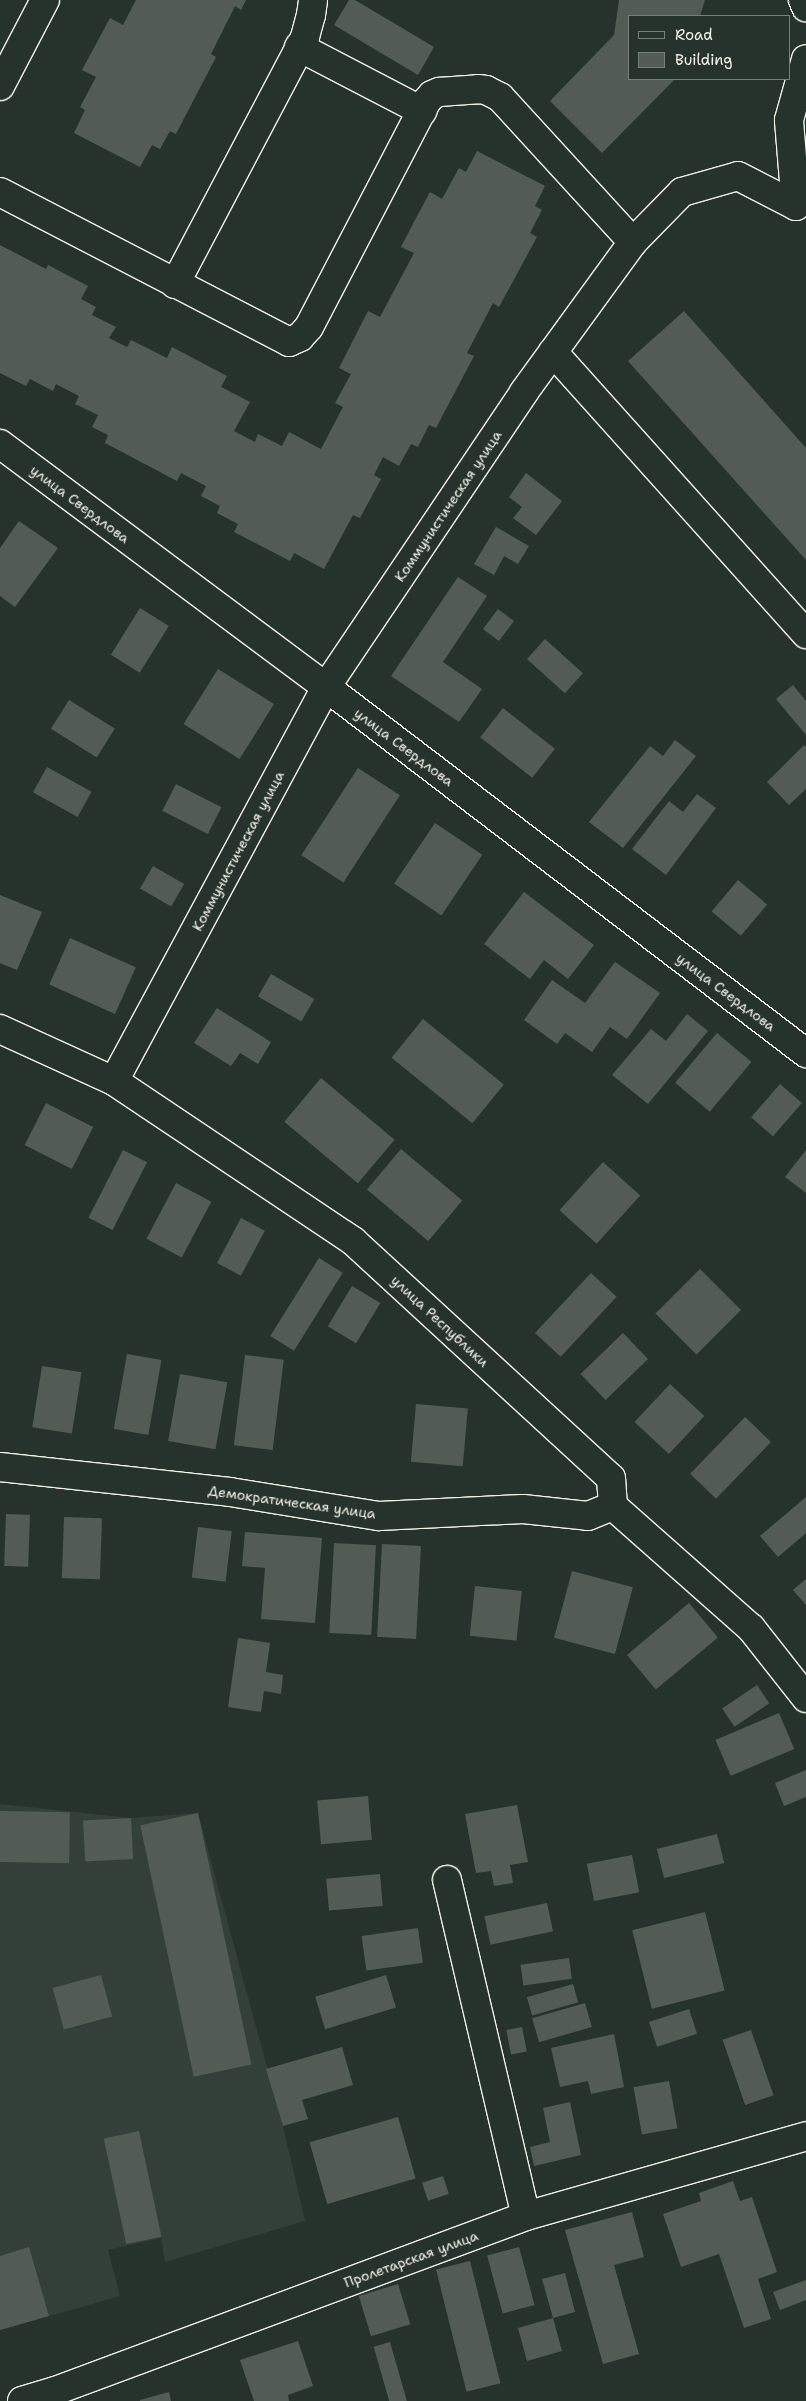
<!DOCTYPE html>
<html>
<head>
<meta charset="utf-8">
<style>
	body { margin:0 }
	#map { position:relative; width:806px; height:2401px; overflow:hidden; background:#26332d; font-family:"Shantell Sans",sans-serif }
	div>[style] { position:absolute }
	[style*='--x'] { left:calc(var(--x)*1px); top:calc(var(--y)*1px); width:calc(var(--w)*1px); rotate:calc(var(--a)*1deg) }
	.built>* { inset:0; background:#333f39 }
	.building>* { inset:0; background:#525c55; transform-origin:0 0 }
	.roads { filter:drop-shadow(1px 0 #f4f1e8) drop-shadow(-1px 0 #f4f1e8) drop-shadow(0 1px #f4f1e8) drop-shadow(0 -1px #f4f1e8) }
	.minor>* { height:28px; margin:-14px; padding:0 14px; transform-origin:14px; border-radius:14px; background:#26332d }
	span { translate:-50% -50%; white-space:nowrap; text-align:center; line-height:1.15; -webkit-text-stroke:4px #26332d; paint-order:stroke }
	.street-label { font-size:14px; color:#f4f1e8 }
	.legend { position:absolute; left:628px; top:15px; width:162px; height:65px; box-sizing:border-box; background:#26332d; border:1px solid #787f78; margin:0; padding:6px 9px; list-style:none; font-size:15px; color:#f4f1e8 }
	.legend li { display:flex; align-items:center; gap:10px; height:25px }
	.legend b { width:25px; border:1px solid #787f78 }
</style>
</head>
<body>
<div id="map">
	<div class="built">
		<div style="clip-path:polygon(0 1804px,131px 1818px,198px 1813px,283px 2126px,305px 2221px,165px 2262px,161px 2238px,108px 2250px,120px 2296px,0 2330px)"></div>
	</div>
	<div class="building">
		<div style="clip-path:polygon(136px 0,246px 0,241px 10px,235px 6px,211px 54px,216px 57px,176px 134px,170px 131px,160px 149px,152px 145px,140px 167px,74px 133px,85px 110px,80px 107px,96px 77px,82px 70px,110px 18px,123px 25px)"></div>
		<div style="clip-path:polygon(349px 0,355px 0,434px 47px,418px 75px,334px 25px)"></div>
		<div style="clip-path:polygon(619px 0,705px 0,700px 16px,630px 16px,630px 79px,675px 79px,602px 153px,550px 101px,614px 35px)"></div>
		<div style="clip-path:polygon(477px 151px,545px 186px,535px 206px,542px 210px,530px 233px,537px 237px,499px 307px,493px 303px,467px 353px,474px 356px,436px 428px,429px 425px,418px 447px,411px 444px,399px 466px,383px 457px,374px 475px,381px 479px,360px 518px,353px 515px,324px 569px,294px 553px,290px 561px,234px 532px,238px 524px,217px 513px,220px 506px,201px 496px,206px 486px,181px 473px,177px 481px,105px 443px,108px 435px,92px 427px,98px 415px,75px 404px,79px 396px,56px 384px,53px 391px,30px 379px,26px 386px,0 373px,0 245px,46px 269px,48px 265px,88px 286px,81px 299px,96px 307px,92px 315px,116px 327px,109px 338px,127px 347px,131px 340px,167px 358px,172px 347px,227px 376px,221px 387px,250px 402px,234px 431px,255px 442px,258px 434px,282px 446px,289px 432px,321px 449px,343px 407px,335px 403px,351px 374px,339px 368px,368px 311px,380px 317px,414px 253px,401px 247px,415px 220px,430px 192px,442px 199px,459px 168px,466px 172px)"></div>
		<div style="clip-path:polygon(684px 311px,806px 448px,806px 560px,628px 361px)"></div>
		<div style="clip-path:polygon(526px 473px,562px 501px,536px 535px,513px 518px,522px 507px,509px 497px)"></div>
		<div style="clip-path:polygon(19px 521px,58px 548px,15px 607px,0 596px,0 548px)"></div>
		<div style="clip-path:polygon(496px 527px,529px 546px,518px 564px,504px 556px,494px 575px,474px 564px)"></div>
		<div style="clip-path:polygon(458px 577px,487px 596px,443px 662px,482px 689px,459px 722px,391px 676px)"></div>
		<div style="left:140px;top:608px;width:34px;height:55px;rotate:32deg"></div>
		<div style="left:498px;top:609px;width:20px;height:25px;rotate:37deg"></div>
		<div style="left:545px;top:639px;width:51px;height:27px;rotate:42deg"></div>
		<div style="left:218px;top:669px;width:66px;height:65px;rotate:32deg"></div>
		<div style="clip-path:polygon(793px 685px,806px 701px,806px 735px,776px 699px)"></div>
		<div style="left:69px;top:700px;width:54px;height:34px;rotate:32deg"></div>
		<div style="left:503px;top:708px;width:66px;height:37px;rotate:38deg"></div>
		<div style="clip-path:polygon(675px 740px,696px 756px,623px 848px,589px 822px,650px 746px,663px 756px)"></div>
		<div style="clip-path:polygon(804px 745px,806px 747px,806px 789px,789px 805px,767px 782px)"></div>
		<div style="left:47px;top:767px;width:51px;height:29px;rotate:29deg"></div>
		<div style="left:358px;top:768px;width:50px;height:104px;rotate:33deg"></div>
		<div style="left:176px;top:784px;width:51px;height:30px;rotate:27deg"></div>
		<div style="clip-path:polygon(697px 794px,716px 808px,666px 875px,632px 849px,669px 801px,683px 812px)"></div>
		<div style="left:435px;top:823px;width:57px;height:73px;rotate:34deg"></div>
		<div style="left:153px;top:866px;width:36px;height:26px;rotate:30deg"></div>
		<div style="left:738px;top:880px;width:38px;height:41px;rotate:40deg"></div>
		<div style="clip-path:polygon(524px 892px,594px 945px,568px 979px,544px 960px,530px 979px,484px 944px)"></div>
		<div style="clip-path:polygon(0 895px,42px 912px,17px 970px,0 963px)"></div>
		<div style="left:70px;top:938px;width:72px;height:51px;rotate:24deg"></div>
		<div style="clip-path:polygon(615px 962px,660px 993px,627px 1039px,610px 1027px,592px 1052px,565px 1033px,557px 1044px,524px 1020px,552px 980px,585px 1003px)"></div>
		<div style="left:271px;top:974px;width:50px;height:26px;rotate:30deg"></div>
		<div style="clip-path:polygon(217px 1008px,271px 1042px,258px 1064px,240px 1053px,231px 1066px,194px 1043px)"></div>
		<div style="clip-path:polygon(687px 1014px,708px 1031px,648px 1104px,612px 1075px,651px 1029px,666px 1041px)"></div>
		<div style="left:423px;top:1019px;width:104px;height:50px;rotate:39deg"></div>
		<div style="left:717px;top:1033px;width:45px;height:65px;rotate:40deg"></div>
		<div style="left:321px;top:1078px;width:96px;height:57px;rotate:40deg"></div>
		<div style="left:780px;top:1084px;width:29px;height:44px;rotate:41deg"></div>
		<div style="left:46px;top:1103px;width:53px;height:47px;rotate:27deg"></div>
		<div style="left:401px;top:1149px;width:80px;height:53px;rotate:40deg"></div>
		<div style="left:123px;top:1150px;width:27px;height:76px;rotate:27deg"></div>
		<div style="clip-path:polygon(806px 1150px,806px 1193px,785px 1177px)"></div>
		<div style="left:603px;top:1162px;width:50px;height:65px;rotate:42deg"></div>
		<div style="left:176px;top:1183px;width:40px;height:63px;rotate:28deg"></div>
		<div style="left:241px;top:1218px;width:27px;height:51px;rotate:28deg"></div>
		<div style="left:319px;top:1258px;width:28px;height:92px;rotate:32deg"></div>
		<div style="left:700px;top:1269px;width:58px;height:63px;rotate:45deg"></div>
		<div style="left:591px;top:1273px;width:35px;height:82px;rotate:43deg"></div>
		<div style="left:352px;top:1286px;width:33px;height:47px;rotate:31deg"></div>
		<div style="left:623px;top:1333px;width:36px;height:59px;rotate:46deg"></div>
		<div style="left:127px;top:1354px;width:35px;height:76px;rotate:10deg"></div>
		<div style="left:245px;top:1355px;width:39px;height:91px;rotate:7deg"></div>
		<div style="left:42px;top:1366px;width:40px;height:62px;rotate:9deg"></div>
		<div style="left:180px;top:1374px;width:48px;height:68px;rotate:10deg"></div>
		<div style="left:670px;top:1384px;width:47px;height:52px;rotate:43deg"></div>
		<div style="left:416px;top:1404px;width:52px;height:58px;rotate:5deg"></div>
		<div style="left:745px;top:1417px;width:36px;height:79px;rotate:44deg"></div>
		<div style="clip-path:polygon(806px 1497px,806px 1533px,778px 1557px,760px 1536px)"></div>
		<div style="left:6px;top:1514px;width:24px;height:52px;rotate:2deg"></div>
		<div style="left:64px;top:1517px;width:38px;height:61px;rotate:2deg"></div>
		<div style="left:198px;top:1527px;width:34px;height:51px;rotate:7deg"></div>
		<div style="clip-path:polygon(245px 1532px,322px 1538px,315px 1623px,261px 1619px,265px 1568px,242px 1566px)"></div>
		<div style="left:334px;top:1543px;width:42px;height:90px;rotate:3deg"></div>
		<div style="left:382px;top:1544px;width:39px;height:93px;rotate:3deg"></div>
		<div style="left:572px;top:1571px;width:63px;height:69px;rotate:15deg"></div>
		<div style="clip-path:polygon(806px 1579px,806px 1605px,793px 1590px)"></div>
		<div style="left:475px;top:1586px;width:47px;height:50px;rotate:6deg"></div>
		<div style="left:689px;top:1603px;width:45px;height:81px;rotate:50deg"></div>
		<div style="clip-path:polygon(238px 1638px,270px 1643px,266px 1672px,283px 1675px,281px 1694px,264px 1691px,261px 1712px,228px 1707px)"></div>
		<div style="left:757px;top:1685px;width:22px;height:42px;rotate:56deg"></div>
		<div style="left:779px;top:1713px;width:39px;height:69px;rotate:67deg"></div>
		<div style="clip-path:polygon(806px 1770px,806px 1797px,784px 1806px,775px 1783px)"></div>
		<div style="left:368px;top:1796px;width:44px;height:51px;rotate:85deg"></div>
		<div style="clip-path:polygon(517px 1805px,528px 1862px,510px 1865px,513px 1883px,494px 1886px,491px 1871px,476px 1873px,465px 1814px)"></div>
		<div style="left:0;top:1811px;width:70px;height:51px;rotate:1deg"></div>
		<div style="left:198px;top:1813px;width:257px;height:59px;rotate:78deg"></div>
		<div style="left:131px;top:1818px;width:41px;height:48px;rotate:87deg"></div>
		<div style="left:717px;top:1834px;width:30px;height:62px;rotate:76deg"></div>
		<div style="left:632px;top:1855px;width:38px;height:46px;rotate:79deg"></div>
		<div style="left:380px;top:1874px;width:32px;height:54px;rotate:85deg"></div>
		<div style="left:547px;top:1903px;width:29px;height:64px;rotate:78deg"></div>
		<div style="left:705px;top:1912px;width:81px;height:75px;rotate:76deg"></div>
		<div style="left:418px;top:1928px;width:35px;height:57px;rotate:82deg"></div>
		<div style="left:569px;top:1958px;width:21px;height:49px;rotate:82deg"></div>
		<div style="left:101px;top:1975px;width:43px;height:50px;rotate:75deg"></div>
		<div style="left:386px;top:1975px;width:34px;height:74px;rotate:73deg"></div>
		<div style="left:573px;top:1984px;width:19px;height:48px;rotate:74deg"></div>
		<div style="left:585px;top:2003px;width:25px;height:55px;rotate:74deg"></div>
		<div style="left:689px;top:2009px;width:26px;height:42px;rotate:72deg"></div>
		<div style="left:522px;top:2027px;width:25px;height:16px;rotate:79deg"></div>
		<div style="left:751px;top:2030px;width:69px;height:30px;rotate:71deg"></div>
		<div style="clip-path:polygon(614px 2034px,624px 2087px,591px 2094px,588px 2081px,560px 2087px,551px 2048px)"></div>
		<div style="clip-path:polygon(342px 2047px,353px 2085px,302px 2100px,308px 2119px,283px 2126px,266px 2069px)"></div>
		<div style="left:669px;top:2081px;width:48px;height:36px;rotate:80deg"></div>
		<div style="clip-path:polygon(570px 2102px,581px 2155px,534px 2166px,530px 2147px,550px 2142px,543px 2108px)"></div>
		<div style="left:398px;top:2117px;width:64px;height:92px;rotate:74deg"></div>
		<div style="left:139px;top:2131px;width:108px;height:36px;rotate:78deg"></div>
		<div style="left:443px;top:2176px;width:19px;height:22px;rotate:72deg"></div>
		<div style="clip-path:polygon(733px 2181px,740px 2201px,752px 2197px,777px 2272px,758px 2279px,771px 2319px,744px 2328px,719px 2254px,681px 2267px,663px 2214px,701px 2201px,699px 2193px)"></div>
		<div style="clip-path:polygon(632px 2212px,644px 2257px,614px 2265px,639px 2354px,603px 2364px,565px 2230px)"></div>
		<div style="clip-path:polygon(29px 2247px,49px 2316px,0 2330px,0 2256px)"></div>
		<div style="left:519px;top:2247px;width:60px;height:33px;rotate:75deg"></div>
		<div style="left:470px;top:2261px;width:126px;height:35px;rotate:76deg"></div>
		<div style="clip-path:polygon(565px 2273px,575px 2312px,553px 2318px,562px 2351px,527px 2361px,518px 2328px,553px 2318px,542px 2279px)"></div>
		<div style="clip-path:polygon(806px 2280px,806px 2300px,780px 2310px,773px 2292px)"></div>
		<div style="left:398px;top:2284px;width:42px;height:41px;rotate:73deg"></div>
		<div style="clip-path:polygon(298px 2341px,313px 2386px,288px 2395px,289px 2401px,254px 2401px,240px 2360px)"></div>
		<div style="left:390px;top:2342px;width:61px;height:17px;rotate:74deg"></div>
		<div style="clip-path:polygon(169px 2392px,171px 2401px,140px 2401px,140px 2400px)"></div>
	</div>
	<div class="roads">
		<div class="minor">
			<div style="--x:803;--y:0;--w:8;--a:67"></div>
			<div style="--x:299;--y:47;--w:139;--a:27.5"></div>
			<div style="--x:0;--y:86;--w:97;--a:-62.4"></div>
			<div style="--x:0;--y:192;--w:326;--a:27.4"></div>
			<div style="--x:289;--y:342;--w:12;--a:-24"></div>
			<div style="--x:300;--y:337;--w:13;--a:-48"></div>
			<div style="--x:309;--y:327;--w:254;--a:-62.5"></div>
			<div style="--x:426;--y:102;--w:9;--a:-49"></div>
			<div style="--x:432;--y:95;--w:8;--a:-23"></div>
			<div style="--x:439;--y:92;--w:39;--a:-4"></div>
			<div style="--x:478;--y:89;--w:8;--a:7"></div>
			<div style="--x:486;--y:90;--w:16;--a:27"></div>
			<div style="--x:500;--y:97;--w:197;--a:47.5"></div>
			<div style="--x:175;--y:284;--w:279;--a:-62.2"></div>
			<div style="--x:305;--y:37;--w:23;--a:-75"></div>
			<div style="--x:311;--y:15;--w:15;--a:-82"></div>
			<div style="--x:553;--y:352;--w:379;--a:48.1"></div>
			<div style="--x:0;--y:444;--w:407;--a:36.7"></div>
			<div style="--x:326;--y:687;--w:604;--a:37.33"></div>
			<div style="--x:0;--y:1029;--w:125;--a:24.5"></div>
			<div style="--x:114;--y:1081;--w:288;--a:33.8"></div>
			<div style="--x:353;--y:1241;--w:350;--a:42.6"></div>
			<div style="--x:611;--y:1478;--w:28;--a:86"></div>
			<div style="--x:613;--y:1506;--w:184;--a:41.5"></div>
			<div style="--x:751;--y:1628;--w:89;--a:51.8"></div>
			<div style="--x:114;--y:1081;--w:447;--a:-61.7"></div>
			<div style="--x:326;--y:687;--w:355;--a:-56.1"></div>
			<div style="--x:524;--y:392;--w:185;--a:-54"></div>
			<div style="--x:633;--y:242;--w:70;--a:-45.6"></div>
			<div style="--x:682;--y:192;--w:58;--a:-15.9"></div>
			<div style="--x:738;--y:176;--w:65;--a:27.3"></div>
			<div style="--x:796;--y:206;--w:86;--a:-94.7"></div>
			<div style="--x:789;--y:120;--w:63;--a:-74.4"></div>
			<div style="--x:0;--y:1467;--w:231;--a:6.2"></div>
			<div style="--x:230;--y:1492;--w:151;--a:9.2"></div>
			<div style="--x:379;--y:1516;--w:144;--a:-2.8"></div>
			<div style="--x:523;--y:1509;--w:65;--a:6.1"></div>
			<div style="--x:588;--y:1516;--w:27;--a:-22"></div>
			<div style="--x:447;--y:1880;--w:345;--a:76.8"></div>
			<div style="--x:22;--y:2401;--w:34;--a:-17"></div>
			<div style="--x:55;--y:2391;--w:502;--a:-20.38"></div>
			<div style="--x:526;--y:2216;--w:291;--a:-15.9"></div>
		</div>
	</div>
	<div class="street-label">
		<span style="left:80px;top:504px;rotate:37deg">улица Свердлова</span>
		<span style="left:448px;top:506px;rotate:-56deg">Коммунистическая улица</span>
		<span style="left:404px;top:747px;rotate:37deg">улица Свердлова</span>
		<span style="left:238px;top:851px;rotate:-62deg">Коммунистическая улица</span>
		<span style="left:726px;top:992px;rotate:37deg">улица Свердлова</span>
		<span style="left:440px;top:1321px;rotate:43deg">улица Республики</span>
		<span style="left:292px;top:1502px;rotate:8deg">Демократическая улица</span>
		<span style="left:411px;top:2259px;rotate:-20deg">Пролетарская улица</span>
	</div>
	<ul class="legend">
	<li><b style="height:6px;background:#26332d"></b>Road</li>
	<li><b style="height:14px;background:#525c55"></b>Building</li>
	</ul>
</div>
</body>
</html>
